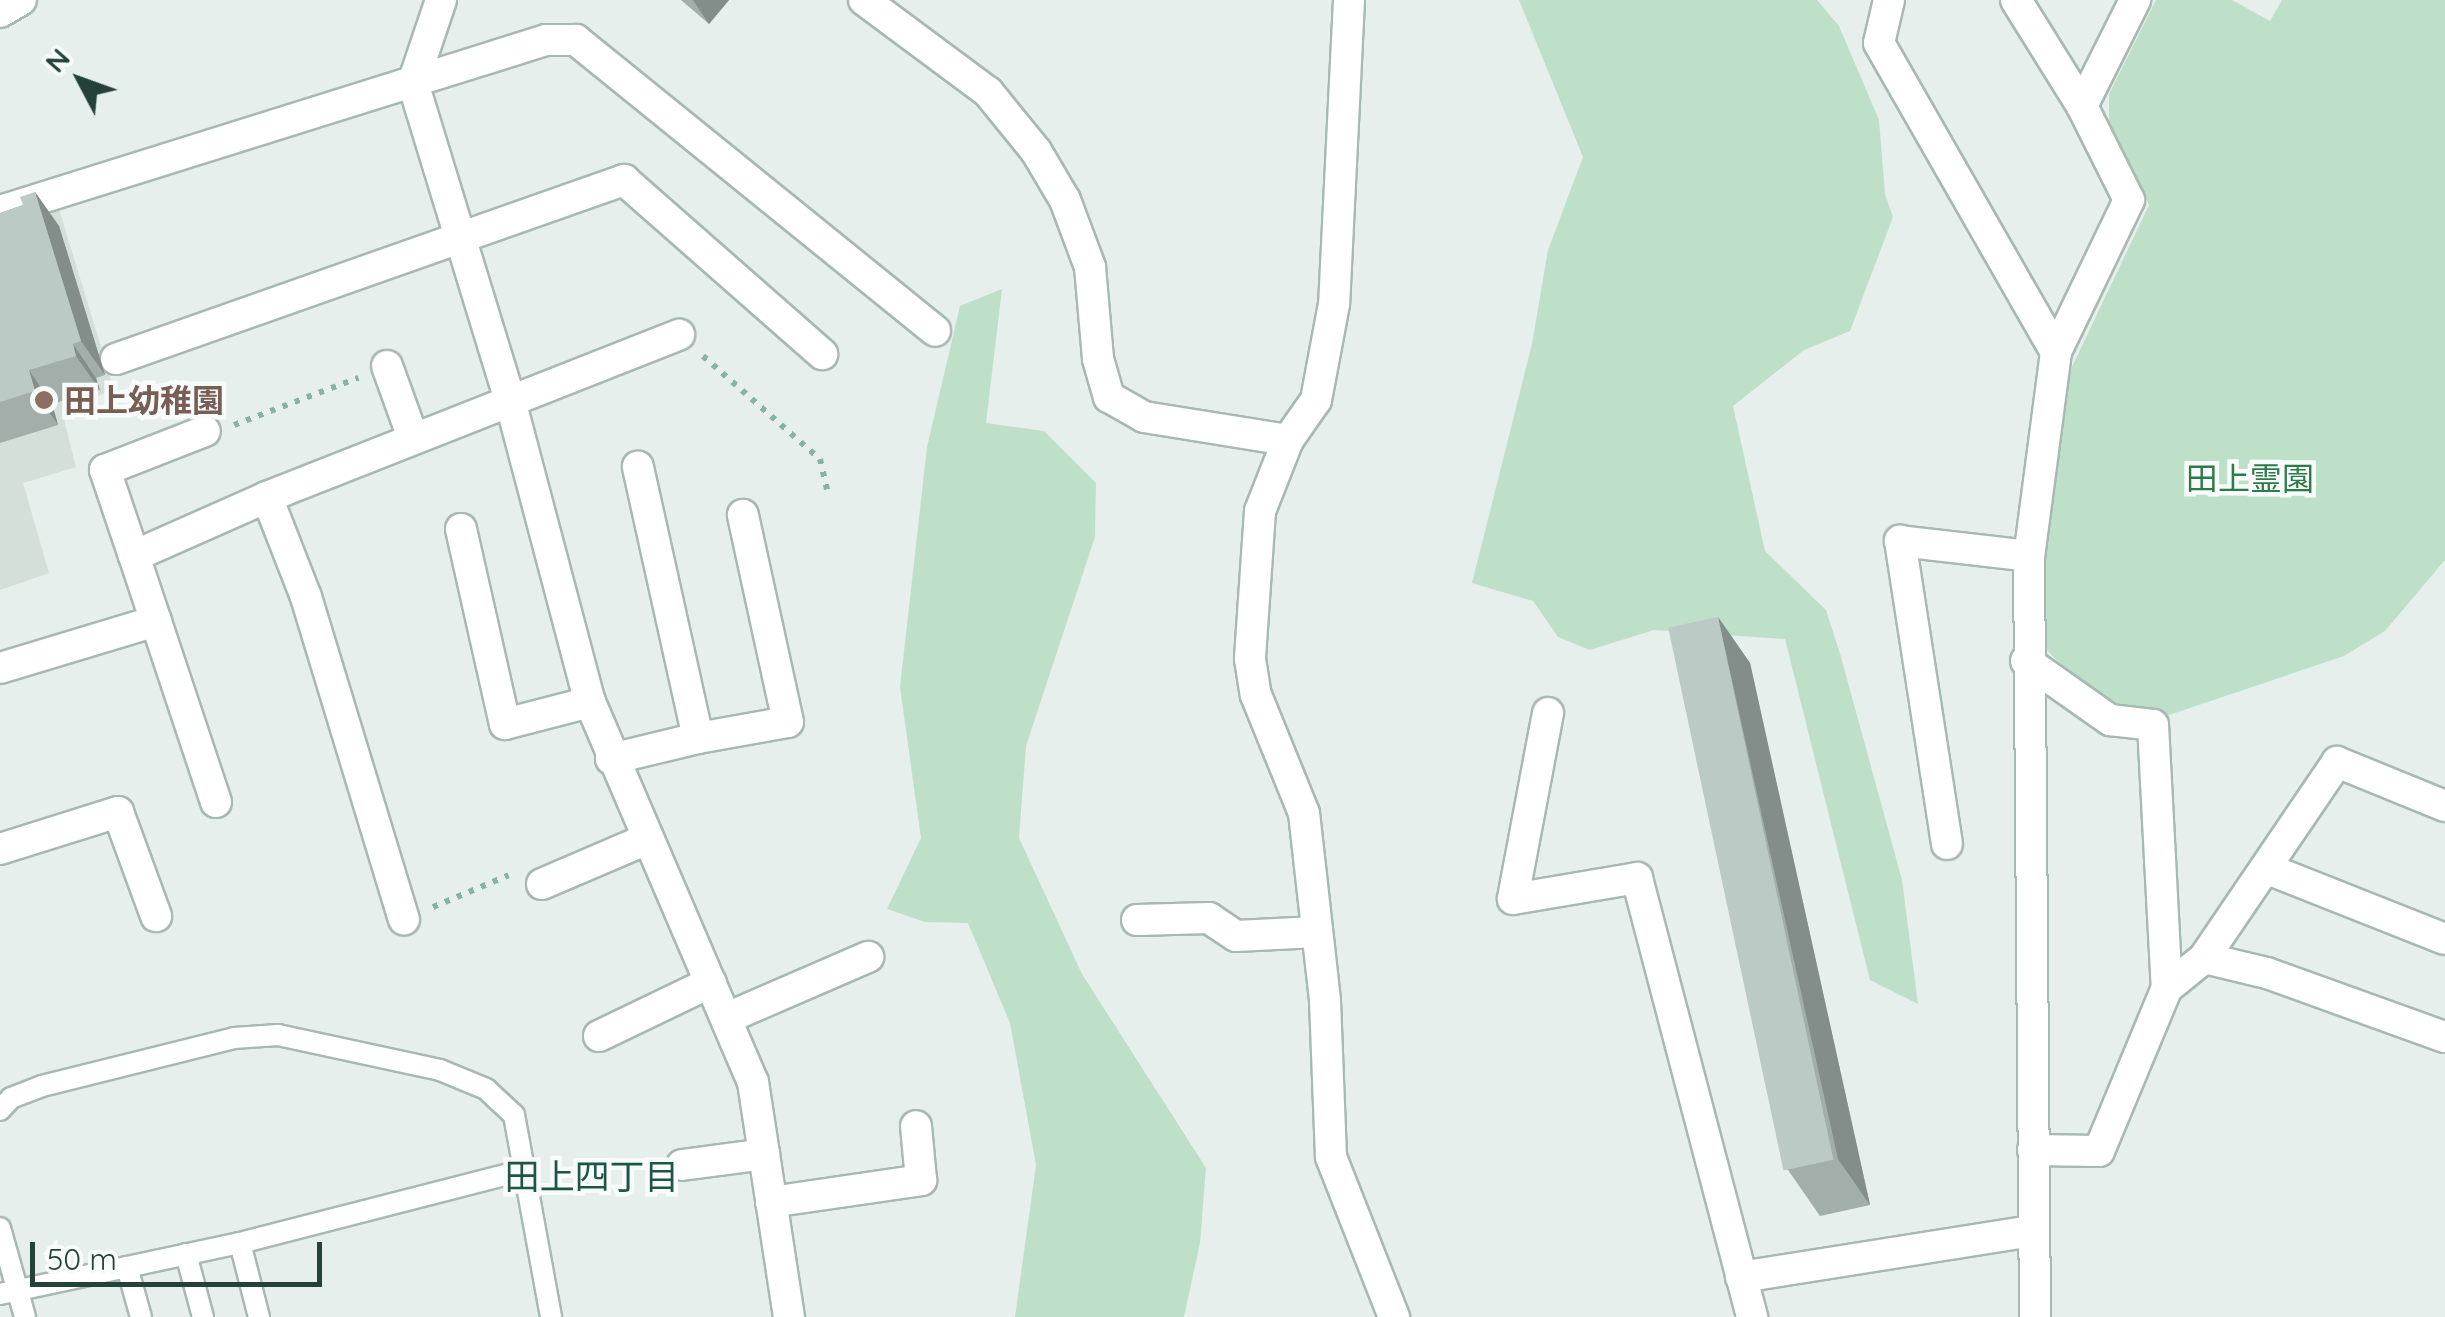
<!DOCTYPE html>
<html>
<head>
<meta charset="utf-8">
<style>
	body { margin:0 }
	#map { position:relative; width:2445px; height:1317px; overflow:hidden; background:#e6efeb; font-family:Quicksand,"Noto Sans JP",sans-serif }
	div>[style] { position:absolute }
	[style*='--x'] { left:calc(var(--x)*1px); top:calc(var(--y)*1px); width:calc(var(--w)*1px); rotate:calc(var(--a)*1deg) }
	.built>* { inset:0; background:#d4dfda }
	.green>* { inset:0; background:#bfe0c8 }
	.path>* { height:6px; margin-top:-3px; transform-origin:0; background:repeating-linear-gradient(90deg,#86b3a5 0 5px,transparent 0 13px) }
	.roads { filter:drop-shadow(2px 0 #a8b8b2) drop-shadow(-2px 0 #a8b8b2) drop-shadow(0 2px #a8b8b2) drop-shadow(0 -2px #a8b8b2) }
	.lane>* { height:20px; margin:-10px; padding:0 10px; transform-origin:10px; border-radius:10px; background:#fff }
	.street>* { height:30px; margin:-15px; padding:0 15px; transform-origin:15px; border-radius:15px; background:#fff }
	.wall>* { inset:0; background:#a1aea9 }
	.shaded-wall>* { inset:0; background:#838d89 }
	.building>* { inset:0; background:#bbcac4; transform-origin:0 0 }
	.dots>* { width:28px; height:28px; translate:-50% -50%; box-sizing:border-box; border:5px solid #f7fbf9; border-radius:50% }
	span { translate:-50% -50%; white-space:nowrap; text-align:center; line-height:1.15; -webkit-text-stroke:9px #f7fbf9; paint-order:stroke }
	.education-label { font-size:32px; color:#785e54; font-weight:700 }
	.left { translate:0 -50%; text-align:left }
	.park-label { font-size:32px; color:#2d7a4b }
	.neighbourhood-label { font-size:35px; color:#1f5548 }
	.north { position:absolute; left:30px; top:30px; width:100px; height:100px; -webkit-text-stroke:8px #f7fbf9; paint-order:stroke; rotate:311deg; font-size:28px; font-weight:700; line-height:40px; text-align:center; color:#24423a }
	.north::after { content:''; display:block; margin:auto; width:35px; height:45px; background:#24423a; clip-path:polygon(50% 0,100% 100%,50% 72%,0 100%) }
	.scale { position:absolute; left:30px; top:1242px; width:292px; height:45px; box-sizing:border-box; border:5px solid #24423a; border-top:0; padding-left:12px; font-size:30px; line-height:35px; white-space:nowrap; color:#24423a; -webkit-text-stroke:8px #f7fbf9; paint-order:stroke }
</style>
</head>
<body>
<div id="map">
	<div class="built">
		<div style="clip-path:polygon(58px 206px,114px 389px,62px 411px,76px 467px,23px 483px,49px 573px,0 590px,0 223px)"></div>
	</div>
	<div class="green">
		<div style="clip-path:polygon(1519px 0,1817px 0,1839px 26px,1879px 120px,1885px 194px,1893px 217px,1850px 331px,1804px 350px,1733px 406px,1765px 551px,1826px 610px,1841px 657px,1902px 880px,1918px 1004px,1870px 980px,1785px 639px,1654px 630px,1590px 650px,1558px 637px,1533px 601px,1472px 583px,1532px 344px,1548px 250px,1583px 157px)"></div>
		<div style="clip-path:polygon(2156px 0,2232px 0,2270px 21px,2282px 0,2445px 0,2445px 560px,2385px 631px,2344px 656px,2169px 715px,2127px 717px,2103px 708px,2040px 643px,2036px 580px,2070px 371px,2149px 205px,2109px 124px,2109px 94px)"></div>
		<div style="clip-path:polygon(1002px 289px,986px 423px,1044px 431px,1096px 483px,1095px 537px,1026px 746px,1019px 838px,1082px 974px,1206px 1168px,1200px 1243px,1184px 1317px,1015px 1317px,1036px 1165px,1010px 1023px,968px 923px,925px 922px,887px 909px,921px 838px,900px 687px,927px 447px,960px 306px)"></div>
	</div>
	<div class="path">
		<div style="--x:703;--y:356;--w:156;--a:41.4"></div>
		<div style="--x:820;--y:459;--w:35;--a:77"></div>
		<div style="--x:234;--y:425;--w:133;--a:-20.8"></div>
		<div style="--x:433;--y:907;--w:82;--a:-22.8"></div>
	</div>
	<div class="roads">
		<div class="lane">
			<div style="--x:0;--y:1110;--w:16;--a:-47"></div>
			<div style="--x:11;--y:1098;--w:33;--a:-21"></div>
			<div style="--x:42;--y:1086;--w:198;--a:-14"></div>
			<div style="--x:234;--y:1038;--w:44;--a:-3.9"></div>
			<div style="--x:278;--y:1035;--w:166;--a:12.2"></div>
			<div style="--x:440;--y:1070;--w:50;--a:22.4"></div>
			<div style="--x:486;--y:1089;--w:38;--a:43"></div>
			<div style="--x:514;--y:1115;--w:205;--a:79.6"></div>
			<div style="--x:0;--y:1228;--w:92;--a:74.3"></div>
			<div style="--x:240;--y:1243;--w:76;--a:75.6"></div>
			<div style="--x:186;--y:1254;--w:65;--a:74.9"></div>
			<div style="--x:127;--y:1267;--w:52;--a:74.4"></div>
			<div style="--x:0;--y:1294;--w:245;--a:-12"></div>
			<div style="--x:240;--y:1243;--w:294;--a:-14.4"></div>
		</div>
		<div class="street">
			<div style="--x:441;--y:0;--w:88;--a:108.6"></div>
			<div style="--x:413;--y:83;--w:332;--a:73"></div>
			<div style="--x:510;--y:400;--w:312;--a:75.2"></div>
			<div style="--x:590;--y:702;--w:413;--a:66.8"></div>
			<div style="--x:753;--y:1082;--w:238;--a:81.3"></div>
			<div style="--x:864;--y:0;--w:154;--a:36.6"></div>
			<div style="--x:988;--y:92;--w:76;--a:50.9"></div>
			<div style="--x:1036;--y:151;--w:57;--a:59.4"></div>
			<div style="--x:1065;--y:200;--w:72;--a:69.5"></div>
			<div style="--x:1090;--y:267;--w:92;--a:85"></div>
			<div style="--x:1098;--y:359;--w:40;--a:74"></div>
			<div style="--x:1109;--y:397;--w:40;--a:29.7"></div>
			<div style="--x:1144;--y:417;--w:146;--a:9.1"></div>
			<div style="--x:1349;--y:0;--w:304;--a:92.8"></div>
			<div style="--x:1334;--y:304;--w:98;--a:100.6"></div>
			<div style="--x:1316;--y:400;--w:49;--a:125"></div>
			<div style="--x:1288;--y:440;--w:76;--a:111.5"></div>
			<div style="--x:1260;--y:511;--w:148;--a:93.9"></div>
			<div style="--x:1250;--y:659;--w:36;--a:81"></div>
			<div style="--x:1256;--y:695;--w:127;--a:67.9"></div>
			<div style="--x:1304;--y:813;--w:189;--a:83.6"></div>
			<div style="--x:1325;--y:1001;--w:156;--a:87.8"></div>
			<div style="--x:1331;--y:1157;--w:172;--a:68.5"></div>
			<div style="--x:1889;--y:0;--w:44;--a:103.1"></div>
			<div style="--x:1879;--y:43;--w:356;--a:60.2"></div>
			<div style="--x:2056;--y:352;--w:206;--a:97.5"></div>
			<div style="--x:2029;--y:556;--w:761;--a:89.55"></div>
			<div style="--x:2016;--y:0;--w:125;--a:58.1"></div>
			<div style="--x:2082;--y:106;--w:105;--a:63.4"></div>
			<div style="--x:2129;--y:200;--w:169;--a:115.7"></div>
			<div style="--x:0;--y:12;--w:24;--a:-30"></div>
			<div style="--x:2082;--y:106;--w:119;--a:-63.4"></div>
			<div style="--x:0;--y:211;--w:572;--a:-17.39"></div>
			<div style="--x:546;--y:40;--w:30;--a:0"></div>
			<div style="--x:576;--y:40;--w:462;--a:39"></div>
			<div style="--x:116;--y:359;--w:539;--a:-19.41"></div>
			<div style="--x:624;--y:180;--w:264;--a:41.3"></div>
			<div style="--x:387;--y:366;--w:77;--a:70.1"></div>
			<div style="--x:267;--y:497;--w:107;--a:68.7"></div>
			<div style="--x:306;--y:597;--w:337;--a:73.1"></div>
			<div style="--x:461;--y:529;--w:200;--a:77.3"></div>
			<div style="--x:505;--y:724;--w:88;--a:-14.5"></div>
			<div style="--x:134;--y:556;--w:91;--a:-108.6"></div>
			<div style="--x:105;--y:470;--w:107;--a:-21.3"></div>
			<div style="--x:2026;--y:661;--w:103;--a:35.1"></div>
			<div style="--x:2110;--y:720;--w:43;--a:6.6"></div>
			<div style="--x:2153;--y:725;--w:263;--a:87"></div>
			<div style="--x:0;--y:668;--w:163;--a:-16.8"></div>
			<div style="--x:1548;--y:713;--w:189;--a:100.7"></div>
			<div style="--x:1513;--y:899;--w:126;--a:-9.6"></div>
			<div style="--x:1637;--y:878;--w:454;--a:75.3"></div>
			<div style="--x:698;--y:738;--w:91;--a:-10.1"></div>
			<div style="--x:788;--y:722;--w:212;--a:-102.3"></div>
			<div style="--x:611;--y:759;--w:89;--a:-13.6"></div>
			<div style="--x:698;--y:738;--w:278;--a:-102.5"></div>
			<div style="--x:216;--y:802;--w:259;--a:-108.4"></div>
			<div style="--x:134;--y:556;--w:145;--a:-23.9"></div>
			<div style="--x:267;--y:497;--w:443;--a:-21.5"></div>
			<div style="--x:1947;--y:844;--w:307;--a:-98.8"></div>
			<div style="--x:1900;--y:541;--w:130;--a:6.6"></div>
			<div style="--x:0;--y:849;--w:124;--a:-17.4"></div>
			<div style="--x:118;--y:812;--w:111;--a:69.9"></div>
			<div style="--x:2268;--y:869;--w:190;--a:21.6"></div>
			<div style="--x:542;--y:884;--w:114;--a:-23.2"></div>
			<div style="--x:1137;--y:920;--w:72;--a:-1.6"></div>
			<div style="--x:1209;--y:918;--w:32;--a:34"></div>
			<div style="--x:1236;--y:936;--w:81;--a:-2.8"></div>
			<div style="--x:2204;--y:958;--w:65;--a:13.4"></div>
			<div style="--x:2267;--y:973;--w:189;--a:19.8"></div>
			<div style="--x:727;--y:1018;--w:154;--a:-23.4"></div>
			<div style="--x:599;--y:1036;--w:124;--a:-25.7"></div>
			<div style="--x:2033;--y:1150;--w:66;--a:0.9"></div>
			<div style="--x:2099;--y:1151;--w:177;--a:-67.4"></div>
			<div style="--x:2167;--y:988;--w:48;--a:-39"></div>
			<div style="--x:2204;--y:958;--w:237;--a:-55.8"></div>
			<div style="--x:2337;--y:762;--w:117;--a:22.2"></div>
			<div style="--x:682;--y:1165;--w:83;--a:-7.6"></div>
			<div style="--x:771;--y:1202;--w:152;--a:-8.3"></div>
			<div style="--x:921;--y:1180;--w:54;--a:-95.3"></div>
			<div style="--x:1741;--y:1277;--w:296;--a:-9"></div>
		</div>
	</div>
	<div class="wall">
		<div style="clip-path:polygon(681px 0,729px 0,709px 24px)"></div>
		<div style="clip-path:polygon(35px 192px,59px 226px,105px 375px,96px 378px,100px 390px,52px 404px,58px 425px,0 443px,0 213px,23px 205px)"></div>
		<div style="clip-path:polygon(1718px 617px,1750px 663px,1870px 1205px,1820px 1216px,1788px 1170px)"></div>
	</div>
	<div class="shaded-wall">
		<div style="clip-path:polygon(693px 0,729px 0,709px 24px)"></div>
		<div style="clip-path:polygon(35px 192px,59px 226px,105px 375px,81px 341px)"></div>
		<div style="clip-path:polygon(73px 344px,96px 378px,100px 390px,76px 356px)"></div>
		<div style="clip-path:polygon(29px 370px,52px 404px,58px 425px,35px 391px)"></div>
		<div style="clip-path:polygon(1718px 617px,1750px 663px,1870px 1205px,1838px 1159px)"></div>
	</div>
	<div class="building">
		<div style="clip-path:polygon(35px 192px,81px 341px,73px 344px,76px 356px,29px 370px,35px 391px,0 402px,0 213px,23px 205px,20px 197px)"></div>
		<div style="left:1718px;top:617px;width:555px;height:51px;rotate:78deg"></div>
	</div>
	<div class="dots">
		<div style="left:44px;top:400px;background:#8d6e63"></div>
	</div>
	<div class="education-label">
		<span class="left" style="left:64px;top:400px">田上幼稚園</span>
	</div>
	<div class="park-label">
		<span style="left:2250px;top:478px">田上霊園</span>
	</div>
	<div class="neighbourhood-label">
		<span style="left:592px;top:1176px">田上四丁目</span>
	</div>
	<div class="north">N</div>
	<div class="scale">50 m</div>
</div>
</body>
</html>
